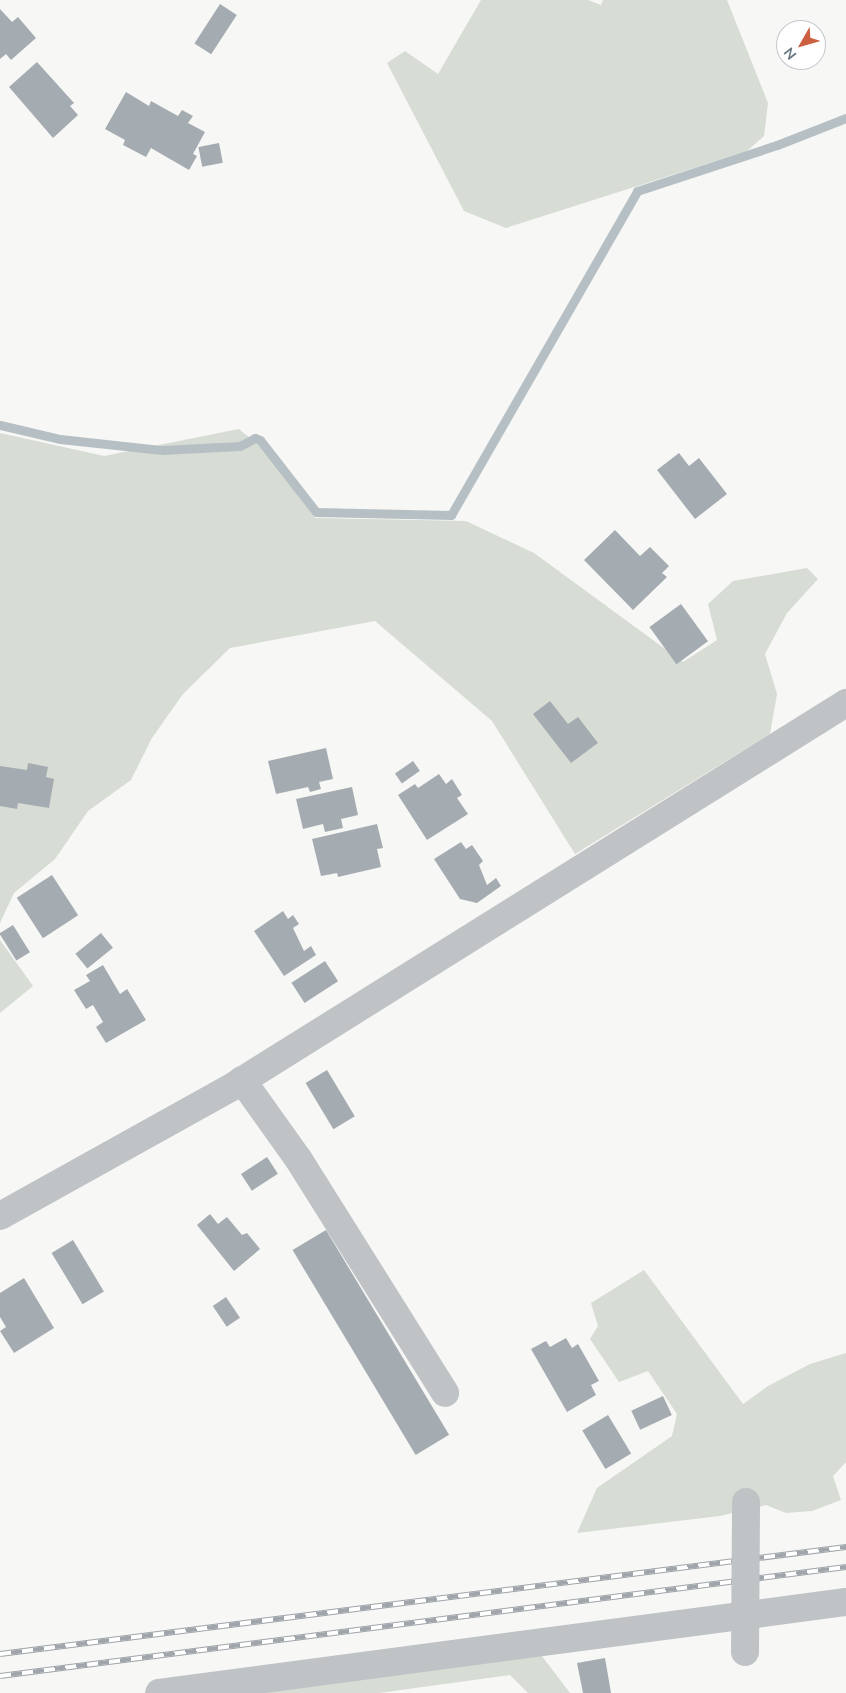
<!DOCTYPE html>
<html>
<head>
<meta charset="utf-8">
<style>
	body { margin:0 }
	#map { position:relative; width:846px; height:1693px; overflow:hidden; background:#f7f7f5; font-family:Mulish,sans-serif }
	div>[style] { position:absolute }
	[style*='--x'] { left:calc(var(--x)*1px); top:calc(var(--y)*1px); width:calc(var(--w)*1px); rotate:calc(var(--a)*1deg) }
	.green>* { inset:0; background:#d7dcd5 }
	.stream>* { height:9px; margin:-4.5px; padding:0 4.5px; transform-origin:4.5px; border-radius:4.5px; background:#b6c0c4 }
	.building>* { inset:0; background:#a5acb1; transform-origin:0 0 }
	.minor>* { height:28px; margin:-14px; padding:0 14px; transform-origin:14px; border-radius:14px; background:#bfc3c6 }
	.rail>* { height:5.5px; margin-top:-2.75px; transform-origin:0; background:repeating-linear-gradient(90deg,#fff 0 11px,#9fa5aa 0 22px); box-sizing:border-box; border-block:1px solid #9fa5aa }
	.minor-bridge>* { height:28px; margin:-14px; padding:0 14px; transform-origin:14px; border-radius:14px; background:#bfc3c6 }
	span { translate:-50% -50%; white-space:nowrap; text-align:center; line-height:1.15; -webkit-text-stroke:5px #fff; paint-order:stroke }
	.north { position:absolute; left:776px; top:20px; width:50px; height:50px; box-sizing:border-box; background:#fff; border:1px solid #c3c9cd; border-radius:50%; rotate:232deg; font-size:14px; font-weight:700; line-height:20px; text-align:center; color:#6a7882 }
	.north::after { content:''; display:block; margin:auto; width:18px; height:22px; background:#cc5f40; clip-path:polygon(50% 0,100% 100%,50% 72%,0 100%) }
</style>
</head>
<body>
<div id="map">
	<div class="green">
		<div style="clip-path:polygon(481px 0,588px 0,601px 5px,603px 0,727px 0,768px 103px,764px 136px,747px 151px,506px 228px,464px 211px,387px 63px,405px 51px,438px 74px)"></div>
		<div style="clip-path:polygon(239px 429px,263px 449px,315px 518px,466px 521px,534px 553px,683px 662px,717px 640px,708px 604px,733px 581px,807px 568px,818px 579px,787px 613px,765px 654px,777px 694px,770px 734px,575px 854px,492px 721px,375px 621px,230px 648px,183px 694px,152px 738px,131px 780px,88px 811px,55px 859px,14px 893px,0 923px,0 433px,104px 456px)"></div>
		<div style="clip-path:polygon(0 940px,33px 986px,0 1013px)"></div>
		<div style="clip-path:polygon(644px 1270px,743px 1404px,768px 1386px,810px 1364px,846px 1353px,846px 1462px,833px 1476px,841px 1500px,812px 1511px,786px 1513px,766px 1505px,720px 1516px,577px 1533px,597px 1488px,672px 1436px,677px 1414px,648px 1371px,619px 1382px,590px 1339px,598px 1326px,591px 1303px)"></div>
		<div style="clip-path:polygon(538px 1651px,570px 1693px,528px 1693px,510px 1675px,379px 1693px,211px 1693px)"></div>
	</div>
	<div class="stream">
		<div style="--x:0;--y:425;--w:62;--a:13.1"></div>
		<div style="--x:60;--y:439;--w:103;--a:6.2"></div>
		<div style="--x:162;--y:450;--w:78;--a:-2.9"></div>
		<div style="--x:240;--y:446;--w:17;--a:-28"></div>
		<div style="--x:255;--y:438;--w:5;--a:22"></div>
		<div style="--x:260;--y:440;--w:91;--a:52.1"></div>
		<div style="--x:316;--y:512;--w:135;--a:1.3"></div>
		<div style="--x:451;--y:515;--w:374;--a:-60.1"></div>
		<div style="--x:637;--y:191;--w:147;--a:-18.2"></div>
		<div style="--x:777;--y:145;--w:74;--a:-21.4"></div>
	</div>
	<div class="building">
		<div style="left:220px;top:4px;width:20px;height:47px;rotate:33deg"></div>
		<div style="clip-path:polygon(0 9px,12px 22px,18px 17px,36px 38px,11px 60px,6px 54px,0 59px)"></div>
		<div style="clip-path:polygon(37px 62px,74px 103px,70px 106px,78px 115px,53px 138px,9px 87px)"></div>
		<div style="clip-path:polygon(126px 92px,149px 106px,151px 101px,178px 116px,182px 110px,193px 116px,188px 123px,205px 132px,193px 154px,197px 156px,189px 170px,151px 148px,146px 157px,123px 145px,125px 140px,105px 129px)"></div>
		<div style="left:219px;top:143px;width:20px;height:21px;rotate:79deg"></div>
		<div style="clip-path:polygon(679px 453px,689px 466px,699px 458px,727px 494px,695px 519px,657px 470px)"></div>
		<div style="clip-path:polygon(615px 530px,640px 556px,650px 547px,669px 566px,662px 573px,667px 577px,633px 610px,584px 560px)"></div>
		<div style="left:681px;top:604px;width:46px;height:39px;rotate:54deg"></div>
		<div style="clip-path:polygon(550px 701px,568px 724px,578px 717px,598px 743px,571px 763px,533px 714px)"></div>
		<div style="clip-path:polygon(326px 748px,333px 779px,319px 782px,321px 789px,310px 792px,308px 787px,276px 794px,268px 761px)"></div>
		<div style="left:413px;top:761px;width:12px;height:22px;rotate:55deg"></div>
		<div style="clip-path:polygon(28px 763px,48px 767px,46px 777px,54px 779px,49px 808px,18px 803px,17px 809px,0 806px,0 766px,27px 770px)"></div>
		<div style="clip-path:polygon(439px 774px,446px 784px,452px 779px,462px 795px,457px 798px,468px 814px,427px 840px,398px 795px,415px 784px,418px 788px)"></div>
		<div style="clip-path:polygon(352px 787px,358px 815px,341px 819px,343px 828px,325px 832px,323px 824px,303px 829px,296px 799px)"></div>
		<div style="clip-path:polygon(377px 824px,383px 848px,377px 849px,381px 867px,338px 877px,337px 873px,321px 876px,312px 839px)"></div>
		<div style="clip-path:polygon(461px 842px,466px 849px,472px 845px,483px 861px,479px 865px,487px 885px,496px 878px,501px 886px,477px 903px,460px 899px,434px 859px)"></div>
		<div style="left:52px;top:875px;width:48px;height:42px;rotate:57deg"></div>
		<div style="clip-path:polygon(283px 911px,288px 919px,293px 915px,299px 924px,293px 928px,304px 951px,311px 946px,316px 955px,284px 976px,254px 931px)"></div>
		<div style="left:13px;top:925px;width:32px;height:16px;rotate:58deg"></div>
		<div style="left:101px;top:933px;width:19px;height:33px;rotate:51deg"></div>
		<div style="left:325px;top:961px;width:24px;height:40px;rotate:57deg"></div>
		<div style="clip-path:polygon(103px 965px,120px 994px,127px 989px,146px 1020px,106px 1043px,96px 1027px,103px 1022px,93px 1005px,86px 1009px,74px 990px,90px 981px,86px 975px)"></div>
		<div style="left:327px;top:1070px;width:54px;height:25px;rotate:59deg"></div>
		<div style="left:267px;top:1157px;width:20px;height:31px;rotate:57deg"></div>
		<div style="clip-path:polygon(210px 1214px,218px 1224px,227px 1217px,242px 1235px,247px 1233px,260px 1249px,234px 1271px,197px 1225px)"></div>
		<div style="left:326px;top:1230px;width:239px;height:39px;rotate:59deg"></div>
		<div style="left:73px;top:1240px;width:60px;height:25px;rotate:59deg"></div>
		<div style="clip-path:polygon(24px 1278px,54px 1328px,14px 1353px,0 1331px,6px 1327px,0 1317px,0 1293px)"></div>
		<div style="left:226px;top:1297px;width:25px;height:16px;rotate:56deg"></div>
		<div style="clip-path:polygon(566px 1338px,572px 1348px,578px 1344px,599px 1381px,591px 1385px,596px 1395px,567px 1412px,531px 1349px,546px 1341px,550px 1347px)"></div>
		<div style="left:663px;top:1396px;width:21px;height:35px;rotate:65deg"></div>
		<div style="left:608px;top:1415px;width:45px;height:30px;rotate:59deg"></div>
		<div style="clip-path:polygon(605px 1658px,611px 1693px,583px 1693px,577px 1663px)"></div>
	</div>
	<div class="minor">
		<div style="--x:242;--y:1080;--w:98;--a:54.5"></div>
		<div style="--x:299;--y:1160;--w:275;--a:57.9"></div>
		<div style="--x:0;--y:1216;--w:269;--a:-29.1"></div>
		<div style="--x:235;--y:1085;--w:721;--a:-32.01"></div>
		<div style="--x:159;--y:1693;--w:693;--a:-7.55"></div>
	</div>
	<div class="rail">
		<div style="--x:0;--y:1654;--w:853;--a:-7.21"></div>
		<div style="--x:0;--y:1676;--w:853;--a:-7.34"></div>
	</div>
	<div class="minor-bridge">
		<div style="--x:745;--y:1652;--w:150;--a:-89.6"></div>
	</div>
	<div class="north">N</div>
</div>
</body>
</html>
